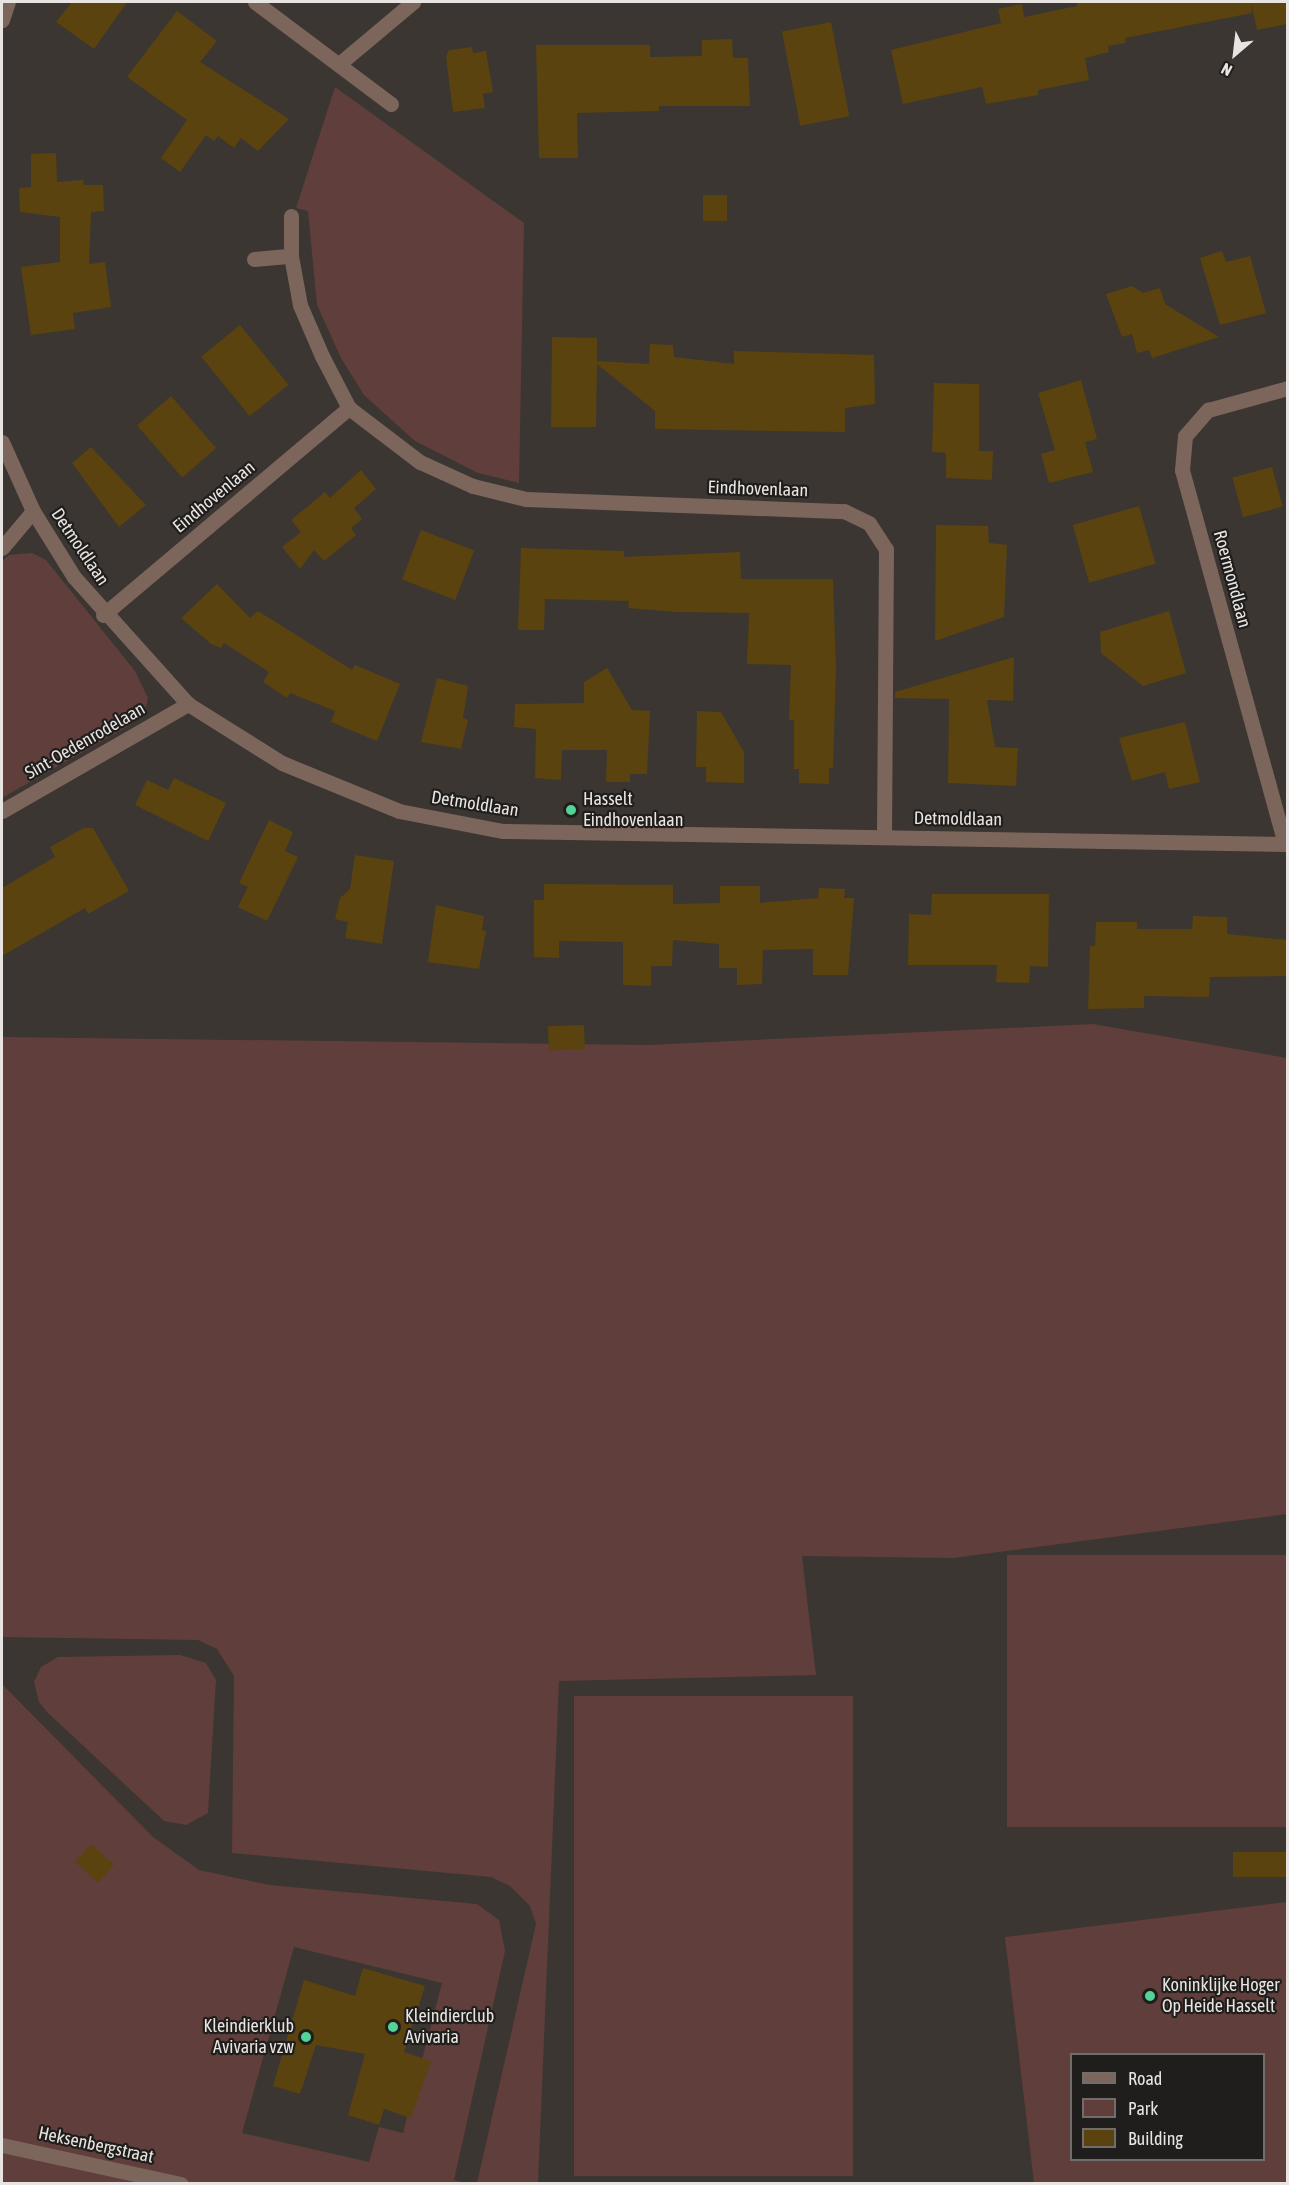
<!DOCTYPE html>
<html>
<head>
<meta charset="utf-8">
<style>
	body { margin:0 }
	#map { position:relative; width:1289px; height:2185px; overflow:hidden; background:#3b3631; font-family:"Asap Condensed",sans-serif }
	div>[style] { position:absolute }
	[style*='--x'] { left:calc(var(--x)*1px); top:calc(var(--y)*1px); width:calc(var(--w)*1px); rotate:calc(var(--a)*1deg) }
	.green>* { inset:0; background:#603e3b; transform-origin:0 0 }
	.building>* { inset:0; background:#5a430e; transform-origin:0 0 }
	.street>* { height:15px; margin:-7.5px; padding:0 7.5px; transform-origin:7.5px; border-radius:7.5px; background:#7c655b }
	.dots>* { width:16px; height:16px; translate:-50% -50%; box-sizing:border-box; border:3px solid #201e1c; border-radius:50% }
	span { translate:-50% -50%; white-space:nowrap; text-align:center; line-height:1.15; -webkit-text-stroke:4.5px #201e1c; paint-order:stroke }
	.street-label { font-size:18px; color:#e8e4e1 }
	.poi-label { font-size:18px; color:#e8e4e1 }
	.left { translate:0 -50%; text-align:left }
	.right { translate:-100% -50%; text-align:right }
	.frame { position:absolute; inset:0; border:3px solid #e8e4e1; pointer-events:none }
	.legend { position:absolute; left:1070px; top:2053px; width:195px; height:108px; box-sizing:border-box; background:#201e1c; border:2px solid #706d6b; margin:0; padding:8px 10px; list-style:none; font-size:18px; color:#e8e4e1 }
	.legend li { display:flex; align-items:center; gap:12px; height:30px }
	.legend b { width:30px; border:2px solid #706d6b }
	.north { position:absolute; left:1205px; top:24px; width:60px; height:60px; -webkit-text-stroke:4px #201e1c; paint-order:stroke; rotate:208deg; font-size:16px; font-weight:700; line-height:24px; text-align:center; color:#e8e4e1 }
	.north::after { content:''; display:block; margin:auto; width:21px; height:27px; background:#e8e4e1; clip-path:polygon(50% 0,100% 100%,50% 72%,0 100%) }
</style>
</head>
<body>
<div id="map">
	<div class="green">
		<div style="clip-path:polygon(335px 87px,524px 223px,519px 483px,478px 473px,415px 441px,364px 395px,341px 358px,317px 305px,308px 211px,296px 208px)"></div>
		<div style="clip-path:polygon(32px 553px,46px 560px,135px 671px,148px 698px,146px 708px,130px 725px,2px 798px,2px 561px,9px 555px)"></div>
		<div style="clip-path:polygon(1093px 1024px,1287px 1058px,1287px 1514px,953px 1558px,802px 1556px,816px 1675px,559px 1681px,538px 2183px,477px 2183px,536px 1924px,530px 1906px,510px 1886px,491px 1877px,232px 1853px,234px 1676px,217px 1649px,198px 1640px,2px 1637px,2px 1037px,648px 1045px)"></div>
		<div style="left:1287px;top:1555px;width:272px;height:280px;rotate:90deg"></div>
		<div style="clip-path:polygon(180px 1655px,206px 1663px,216px 1680px,208px 1813px,186px 1825px,164px 1821px,48px 1713px,39px 1702px,34px 1682px,41px 1667px,58px 1657px)"></div>
		<div style="clip-path:polygon(evenodd,2px 1684px,153px 1837px,199px 1870px,269px 1885px,477px 1904px,499px 1920px,505px 1951px,454px 2180px,465px 2183px,2px 2183px,2px 1684px,294px 1947px,442px 1983px,403px 2133px,379px 2127px,369px 2162px,242px 2133px,294px 1947px)"></div>
		<div style="left:853px;top:1696px;width:480px;height:279px;rotate:90deg"></div>
		<div style="clip-path:polygon(evenodd,1287px 1902px,1287px 2183px,1034px 2183px,1005px 1937px,1287px 1902px,1072px 2054px,1264px 2054px,1264px 2160px,1072px 2160px,1072px 2054px)"></div>
	</div>
	<div class="building">
		<div style="clip-path:polygon(72px 2px,127px 2px,94px 49px,56px 22px)"></div>
		<div style="clip-path:polygon(1076px 2px,1251px 2px,1252px 13px,1125px 38px,1126px 43px,1108px 46px,1109px 52px,1085px 58px,1089px 80px,1038px 90px,1038px 95px,986px 104px,982px 87px,903px 104px,891px 50px,1001px 23px,998px 9px,1022px 4px,1024px 17px,1077px 6px)"></div>
		<div style="clip-path:polygon(1251px 2px,1287px 2px,1287px 24px,1257px 30px)"></div>
		<div style="clip-path:polygon(177px 11px,217px 41px,200px 62px,289px 119px,258px 151px,241px 138px,234px 148px,218px 136px,214px 141px,206px 135px,180px 172px,161px 158px,187px 120px,127px 77px)"></div>
		<div style="left:831px;top:22px;width:96px;height:50px;rotate:79deg"></div>
		<div style="clip-path:polygon(732px 39px,733px 58px,748px 58px,750px 106px,659px 106px,659px 111px,577px 113px,578px 158px,539px 158px,536px 45px,650px 45px,650px 57px,702px 56px,702px 40px)"></div>
		<div style="clip-path:polygon(472px 47px,473px 53px,486px 51px,493px 92px,483px 94px,485px 108px,453px 112px,446px 57px,449px 50px)"></div>
		<div style="clip-path:polygon(56px 153px,57px 182px,83px 180px,84px 185px,103px 185px,104px 211px,91px 212px,89px 264px,105px 262px,111px 307px,73px 313px,75px 329px,31px 335px,21px 267px,60px 262px,60px 217px,20px 212px,19px 188px,31px 187px,31px 154px)"></div>
		<div style="left:727px;top:195px;width:26px;height:24px;rotate:90deg"></div>
		<div style="clip-path:polygon(1222px 251px,1226px 262px,1250px 256px,1266px 313px,1220px 325px,1200px 258px)"></div>
		<div style="clip-path:polygon(1132px 286px,1143px 293px,1160px 288px,1165px 304px,1219px 337px,1152px 358px,1149px 350px,1137px 353px,1132px 334px,1122px 337px,1106px 294px)"></div>
		<div style="left:240px;top:325px;width:77px;height:50px;rotate:51deg"></div>
		<div style="clip-path:polygon(552px 337px,597px 338px,597px 361px,649px 364px,650px 344px,673px 345px,674px 357px,734px 364px,734px 351px,874px 355px,875px 404px,845px 408px,845px 432px,655px 429px,655px 411px,597px 364px,596px 427px,551px 427px)"></div>
		<div style="clip-path:polygon(1081px 380px,1097px 439px,1085px 442px,1093px 472px,1049px 483px,1041px 454px,1055px 450px,1038px 393px)"></div>
		<div style="clip-path:polygon(934px 383px,979px 384px,979px 451px,993px 451px,992px 480px,946px 478px,946px 453px,932px 452px)"></div>
		<div style="left:171px;top:396px;width:69px;height:45px;rotate:49deg"></div>
		<div style="clip-path:polygon(91px 447px,146px 505px,119px 527px,72px 463px)"></div>
		<div style="left:1272px;top:467px;width:41px;height:41px;rotate:75deg"></div>
		<div style="clip-path:polygon(361px 470px,376px 489px,354px 508px,362px 519px,351px 528px,356px 535px,324px 561px,314px 550px,300px 569px,282px 547px,301px 532px,291px 520px,325px 492px,330px 498px)"></div>
		<div style="left:1139px;top:506px;width:60px;height:69px;rotate:74deg"></div>
		<div style="clip-path:polygon(936px 525px,988px 526px,989px 543px,1007px 545px,1004px 617px,935px 641px)"></div>
		<div style="left:421px;top:530px;width:57px;height:53px;rotate:21deg"></div>
		<div style="clip-path:polygon(521px 548px,624px 551px,624px 557px,740px 552px,741px 579px,833px 579px,836px 670px,833px 768px,829px 768px,829px 784px,799px 783px,799px 769px,794px 769px,794px 720px,789px 720px,791px 665px,747px 664px,749px 613px,676px 612px,628px 608px,629px 601px,545px 599px,544px 630px,518px 630px)"></div>
		<div style="clip-path:polygon(217px 584px,250px 618px,258px 611px,352px 670px,355px 665px,400px 684px,377px 741px,331px 722px,335px 711px,290px 693px,287px 698px,263px 682px,269px 672px,224px 643px,221px 648px,211px 644px,181px 618px)"></div>
		<div style="clip-path:polygon(1169px 611px,1186px 673px,1143px 686px,1101px 653px,1100px 632px)"></div>
		<div style="clip-path:polygon(1014px 657px,1013px 701px,987px 700px,995px 747px,1018px 748px,1016px 786px,948px 783px,949px 699px,895px 698px,895px 692px)"></div>
		<div style="clip-path:polygon(607px 668px,632px 710px,650px 711px,647px 774px,630px 774px,630px 782px,606px 782px,607px 750px,562px 750px,561px 780px,535px 778px,536px 729px,514px 727px,515px 704px,584px 703px,584px 682px)"></div>
		<div style="clip-path:polygon(437px 678px,468px 686px,463px 718px,468px 720px,461px 749px,421px 742px)"></div>
		<div style="clip-path:polygon(697px 711px,721px 712px,744px 752px,744px 783px,706px 782px,706px 767px,696px 767px)"></div>
		<div style="clip-path:polygon(1185px 722px,1200px 782px,1169px 789px,1165px 772px,1132px 781px,1119px 738px)"></div>
		<div style="clip-path:polygon(174px 778px,226px 803px,208px 841px,135px 805px,147px 780px,168px 790px)"></div>
		<div style="clip-path:polygon(269px 820px,293px 832px,285px 851px,298px 857px,267px 921px,238px 907px,248px 887px,239px 883px)"></div>
		<div style="clip-path:polygon(84px 828px,93px 828px,129px 891px,88px 914px,85px 908px,2px 956px,2px 888px,55px 857px,50px 847px)"></div>
		<div style="clip-path:polygon(355px 855px,394px 861px,382px 944px,345px 938px,348px 922px,335px 919px,340px 898px,350px 889px)"></div>
		<div style="clip-path:polygon(544px 884px,673px 885px,673px 904px,720px 903px,720px 886px,760px 886px,760px 903px,818px 898px,819px 888px,845px 889px,844px 898px,854px 898px,848px 975px,813px 975px,813px 949px,763px 950px,762px 984px,737px 985px,737px 968px,719px 968px,719px 944px,673px 940px,672px 966px,651px 966px,651px 986px,623px 985px,623px 942px,559px 941px,559px 958px,534px 957px,534px 900px,544px 900px)"></div>
		<div style="clip-path:polygon(932px 894px,1049px 894px,1048px 967px,1030px 966px,1029px 983px,996px 982px,997px 965px,908px 965px,909px 914px,931px 915px)"></div>
		<div style="clip-path:polygon(436px 905px,484px 916px,482px 930px,486px 931px,479px 969px,428px 962px)"></div>
		<div style="clip-path:polygon(1193px 916px,1227px 917px,1227px 934px,1287px 940px,1287px 976px,1210px 977px,1209px 997px,1144px 996px,1144px 1008px,1088px 1009px,1090px 946px,1095px 946px,1096px 922px,1137px 922px,1137px 929px,1192px 929px)"></div>
		<div style="left:584px;top:1025px;width:24px;height:36px;rotate:88deg"></div>
		<div style="left:91px;top:1844px;width:31px;height:24px;rotate:42deg"></div>
		<div style="left:1287px;top:1852px;width:25px;height:54px;rotate:90deg"></div>
		<div style="clip-path:polygon(363px 1968px,425px 1986px,404px 2052px,431px 2061px,411px 2118px,384px 2109px,379px 2125px,348px 2115px,365px 2054px,316px 2045px,300px 2094px,273px 2086px,304px 1980px,355px 1996px)"></div>
	</div>
	<div class="street">
		<div style="--x:255;--y:2;--w:170;--a:36.9"></div>
		<div style="--x:2;--y:20;--w:19;--a:-72"></div>
		<div style="--x:339;--y:64;--w:97;--a:-40"></div>
		<div style="--x:291;--y:216;--w:40;--a:90"></div>
		<div style="--x:291;--y:256;--w:50;--a:79.6"></div>
		<div style="--x:300;--y:305;--w:56;--a:66.7"></div>
		<div style="--x:322;--y:356;--w:59;--a:62.6"></div>
		<div style="--x:349;--y:408;--w:89;--a:37.3"></div>
		<div style="--x:420;--y:462;--w:58;--a:24.4"></div>
		<div style="--x:473;--y:486;--w:55;--a:13.8"></div>
		<div style="--x:526;--y:499;--w:318;--a:2.2"></div>
		<div style="--x:844;--y:511;--w:28;--a:26"></div>
		<div style="--x:869;--y:523;--w:31;--a:57"></div>
		<div style="--x:886;--y:549;--w:288;--a:90.4"></div>
		<div style="--x:254;--y:259;--w:37;--a:-5"></div>
		<div style="--x:2;--y:442;--w:76;--a:65.8"></div>
		<div style="--x:33;--y:511;--w:78;--a:58.2"></div>
		<div style="--x:74;--y:577;--w:171;--a:48.1"></div>
		<div style="--x:188;--y:704;--w:111;--a:32.1"></div>
		<div style="--x:282;--y:763;--w:126;--a:22.3"></div>
		<div style="--x:399;--y:811;--w:106;--a:10.9"></div>
		<div style="--x:503;--y:831;--w:785;--a:0.95"></div>
		<div style="--x:2;--y:548;--w:48;--a:-50"></div>
		<div style="--x:103;--y:615;--w:322;--a:-40.1"></div>
		<div style="--x:2;--y:811;--w:215;--a:-29.9"></div>
		<div style="--x:1285;--y:844;--w:388;--a:-105.4"></div>
		<div style="--x:1182;--y:470;--w:34;--a:-85"></div>
		<div style="--x:1185;--y:436;--w:35;--a:-49"></div>
		<div style="--x:1208;--y:410;--w:83;--a:-15.4"></div>
		<div style="--x:2;--y:2145;--w:183;--a:12.3"></div>
	</div>
	<div class="dots">
		<div style="left:571px;top:810px;background:#52d397"></div>
		<div style="left:1150px;top:1996px;background:#52d397"></div>
		<div style="left:393px;top:2027px;background:#52d397"></div>
		<div style="left:306px;top:2037px;background:#52d397"></div>
	</div>
	<div class="street-label">
		<span style="left:758px;top:489px;rotate:2deg">Eindhovenlaan</span>
		<span style="left:214px;top:497px;rotate:-40deg">Eindhovenlaan</span>
		<span style="left:80px;top:547px;rotate:56deg">Detmoldlaan</span>
		<span style="left:1232px;top:579px;rotate:75deg">Roermondlaan</span>
		<span style="left:85px;top:741px;rotate:-30deg">Sint-Oedenrodelaan</span>
		<span style="left:475px;top:804px;rotate:9deg">Detmoldlaan</span>
		<span style="left:958px;top:819px;rotate:1deg">Detmoldlaan</span>
		<span style="left:96px;top:2145px;rotate:12deg">Heksenbergstraat</span>
	</div>
	<div class="poi-label">
		<span class="left" style="left:583px;top:810px">Hasselt<br>Eindhovenlaan</span>
		<span class="left" style="left:1162px;top:1996px">Koninklijke Hoger<br>Op Heide Hasselt</span>
		<span class="left" style="left:405px;top:2027px">Kleindierclub<br>Avivaria</span>
		<span class="right" style="left:294px;top:2037px">Kleindierklub<br>Avivaria vzw</span>
	</div>
	<div class="frame"></div>
	<ul class="legend">
	<li><b style="height:8px;background:#7c655b"></b>Road</li>
	<li><b style="height:16px;background:#603e3b"></b>Park</li>
	<li><b style="height:16px;background:#5a430e"></b>Building</li>
	</ul>
	<div class="north">N</div>
</div>
</body>
</html>
